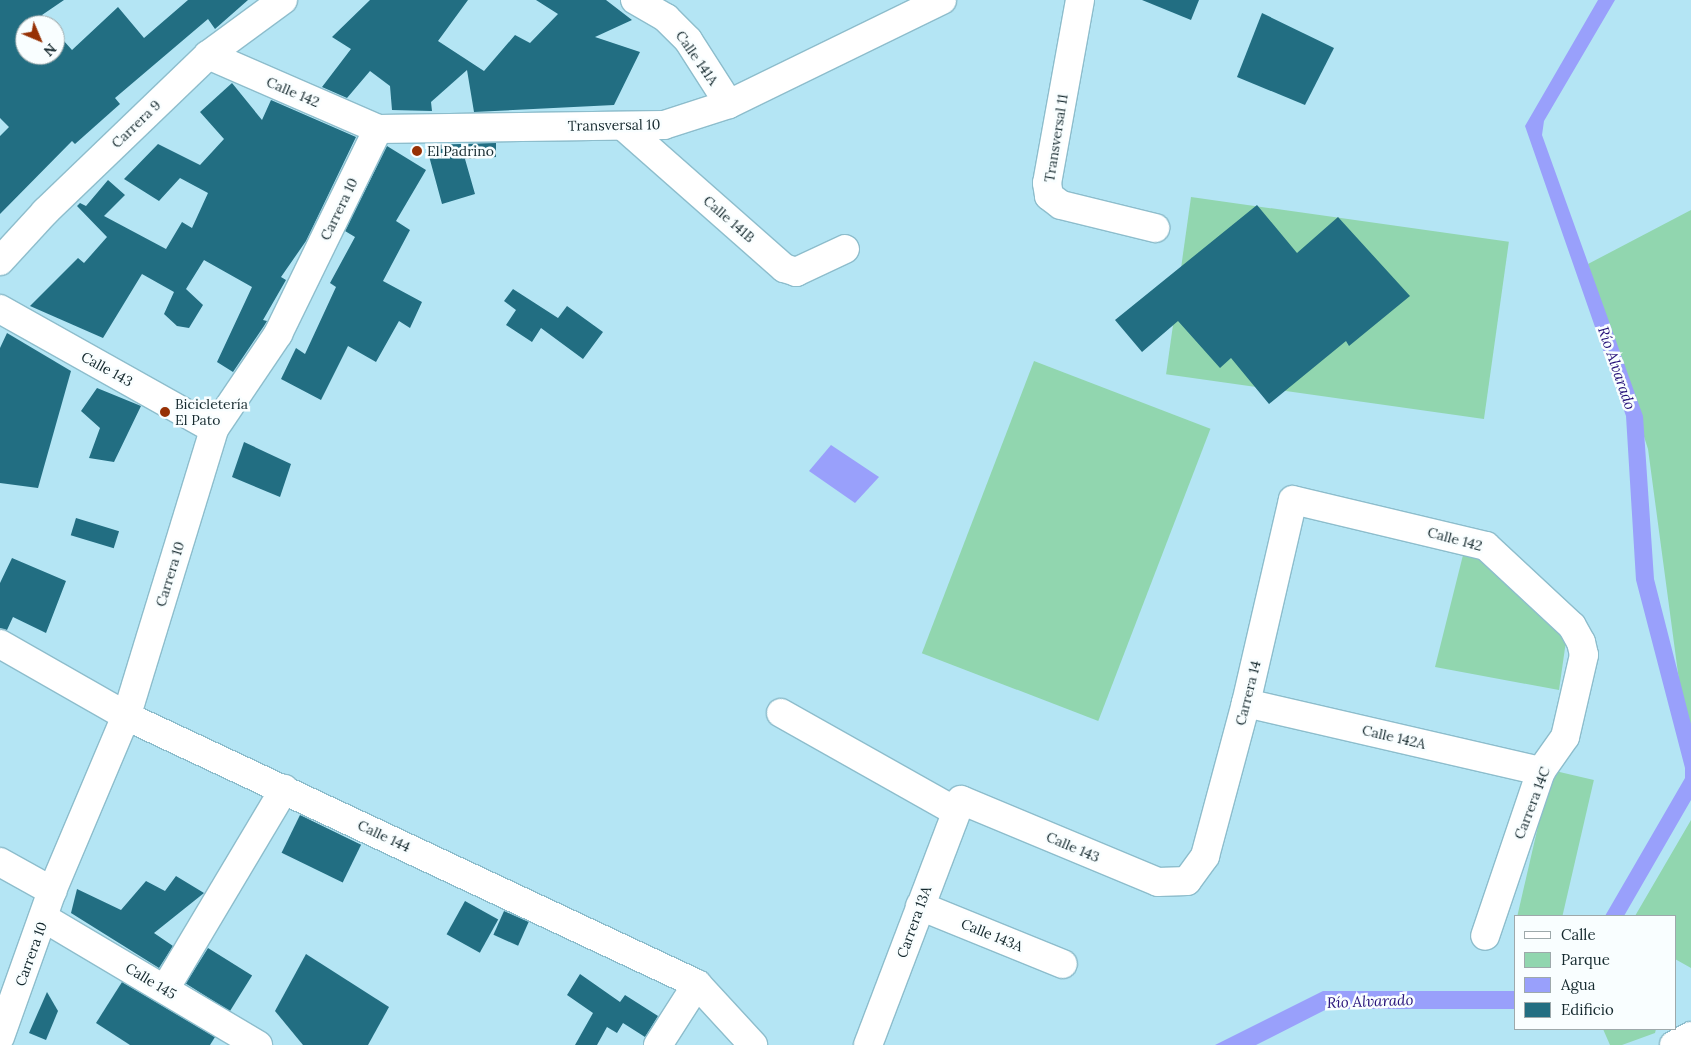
<!DOCTYPE html>
<html>
<head>
<meta charset="utf-8">
<style>
	body { margin:0 }
	#map { position:relative; width:1691px; height:1045px; overflow:hidden; background:#b4e5f4; font-family:Lora,serif }
	div>[style] { position:absolute }
	[style*='--x'] { left:calc(var(--x)*1px); top:calc(var(--y)*1px); width:calc(var(--w)*1px); rotate:calc(var(--a)*1deg) }
	.green>* { inset:0; background:#91d6af; transform-origin:0 0 }
	.water>* { inset:0; background:#99a0fb }
	.building>* { inset:0; background:#226e82; transform-origin:0 0 }
	.roads { filter:drop-shadow(1px 0 #8dbdcc) drop-shadow(-1px 0 #8dbdcc) drop-shadow(0 1px #8dbdcc) drop-shadow(0 -1px #8dbdcc) }
	.minor>* { height:28px; margin:-14px; padding:0 14px; transform-origin:14px; border-radius:14px; background:#fff }
	.dots>* { width:14px; height:14px; translate:-50% -50%; box-sizing:border-box; border:2px solid #f9feff; border-radius:50% }
	span { translate:-50% -50%; white-space:nowrap; text-align:center; line-height:1.15; -webkit-text-stroke:5px #f9feff; paint-order:stroke }
	.street-label { font-size:14px; color:#15292e }
	.poi-label { font-size:14px; color:#15292e }
	.left { translate:0 -50%; text-align:left }
	.water-label { font-size:15px; color:#240f78; font-style:italic }
	.legend { position:absolute; left:1514px; top:915px; width:162px; height:115px; box-sizing:border-box; background:#f9feff; border:1px solid #9ea9ab; margin:0; padding:6px 9px; list-style:none; font-size:15px; color:#15292e }
	.legend li { display:flex; align-items:center; gap:10px; height:25px }
	.legend b { width:25px; border:1px solid #9ea9ab }
	.north { position:absolute; left:15px; top:15px; width:50px; height:50px; box-sizing:border-box; background:#f9feff; border:1px solid #9ea9ab; border-radius:50%; rotate:135deg; font-size:14px; font-weight:700; line-height:20px; text-align:center; color:#15292e }
	.north::after { content:''; display:block; margin:auto; width:18px; height:22px; background:#973105; clip-path:polygon(50% 0,100% 100%,50% 72%,0 100%) }
</style>
</head>
<body>
<div id="map">
	<div class="green">
		<div style="left:1191px;top:197px;width:321px;height:179px;rotate:8deg"></div>
		<div style="clip-path:polygon(1691px 210px,1691px 770px,1648px 449px,1588px 264px)"></div>
		<div style="left:1034px;top:361px;width:189px;height:313px;rotate:21deg"></div>
		<div style="clip-path:polygon(1463px 555px,1500px 564px,1567px 634px,1559px 690px,1435px 667px)"></div>
		<div style="left:1551px;top:770px;width:44px;height:150px;rotate:13deg"></div>
		<div style="clip-path:polygon(1691px 820px,1691px 968px,1675px 959px,1675px 916px,1635px 916px)"></div>
		<div style="clip-path:polygon(1603px 1029px,1656px 1029px,1655px 1033px,1622px 1045px,1610px 1045px)"></div>
	</div>
	<div class="water">
		<div style="clip-path:polygon(1598px 0,1615px 0,1544px 121px,1542px 135px,1643px 416px,1654px 579px,1691px 724px,1691px 800px,1624px 916px,1605px 916px,1685px 778px,1685px 768px,1636px 580px,1626px 416px,1525px 126px)"></div>
		<div style="clip-path:polygon(831px 445px,879px 477px,855px 503px,809px 471px)"></div>
		<div style="clip-path:polygon(1323px 991px,1515px 991px,1515px 1009px,1327px 1009px,1256px 1045px,1215px 1045px)"></div>
	</div>
	<div class="building">
		<div style="clip-path:polygon(0 0,64px 0,42px 15px,50px 25px,25px 25px,25px 55px,55px 55px,55px 31px,72px 50px,118px 7px,144px 38px,188px 0,248px 0,215px 29px,208px 19px,115px 98px,120px 104px,75px 144px,72px 141px,0 214px,0 136px,9px 127px,0 118px)"></div>
		<div style="clip-path:polygon(370px 0,468px 0,438px 41px,484px 71px,515px 35px,530px 43px,558px 14px,536px 0,606px 0,632px 20px,595px 37px,640px 52px,614px 105px,474px 112px,467px 70px,431px 102px,432px 111px,392px 110px,390px 86px,370px 71px,347px 98px,322px 87px,351px 49px,332px 37px)"></div>
		<div style="clip-path:polygon(1142px 0,1199px 0,1191px 20px)"></div>
		<div style="clip-path:polygon(1262px 13px,1334px 48px,1305px 105px,1237px 77px)"></div>
		<div style="clip-path:polygon(232px 83px,262px 120px,271px 100px,356px 137px,306px 241px,281px 277px,286px 280px,263px 320px,267px 321px,264px 326px,233px 372px,217px 362px,252px 287px,204px 260px,186px 289px,203px 305px,189px 328px,177px 326px,164px 314px,174px 292px,142px 274px,103px 338px,30px 306px,78px 258px,84px 263px,107px 237px,77px 206px,80px 203px,86px 206px,108px 180px,125px 195px,104px 216px,166px 249px,182px 222px,192px 228px,208px 193px,180px 178px,159px 201px,124px 179px,158px 144px,200px 165px,224px 139px,200px 112px)"></div>
		<div style="clip-path:polygon(496px 143px,496px 157px,465px 159px,475px 194px,442px 204px,426px 145px)"></div>
		<div style="clip-path:polygon(387px 146px,426px 170px,396px 221px,410px 230px,383px 281px,422px 302px,410px 328px,399px 321px,376px 362px,348px 346px,321px 400px,281px 379px,296px 348px,305px 354px,336px 287px,330px 283px,355px 237px,345px 231px)"></div>
		<div style="clip-path:polygon(1257px 205px,1297px 253px,1338px 217px,1410px 296px,1349px 346px,1346px 341px,1269px 404px,1231px 358px,1220px 368px,1178px 321px,1142px 352px,1115px 320px)"></div>
		<div style="clip-path:polygon(513px 289px,558px 318px,567px 306px,603px 332px,583px 359px,541px 328px,532px 342px,506px 325px,516px 310px,504px 301px)"></div>
		<div style="clip-path:polygon(7px 333px,71px 371px,38px 488px,0 483px,0 348px)"></div>
		<div style="clip-path:polygon(97px 388px,141px 406px,114px 462px,89px 458px,100px 428px,81px 411px)"></div>
		<div style="clip-path:polygon(244px 442px,291px 464px,280px 497px,232px 477px)"></div>
		<div style="left:76px;top:518px;width:45px;height:18px;rotate:17deg"></div>
		<div style="clip-path:polygon(12px 558px,66px 581px,46px 633px,13px 617px,7px 630px,0 628px,0 583px)"></div>
		<div style="left:300px;top:815px;width:68px;height:42px;rotate:26deg"></div>
		<div style="clip-path:polygon(176px 876px,204px 893px,154px 933px,173px 946px,159px 968px,71px 913px,77px 889px,121px 910px,146px 881px,165px 891px)"></div>
		<div style="left:465px;top:901px;width:38px;height:38px;rotate:29deg"></div>
		<div style="left:504px;top:911px;width:27px;height:26px;rotate:24deg"></div>
		<div style="left:208px;top:948px;width:52px;height:42px;rotate:32deg"></div>
		<div style="clip-path:polygon(306px 954px,389px 1007px,368px 1045px,303px 1045px,275px 1011px)"></div>
		<div style="clip-path:polygon(580px 974px,620px 1002px,625px 995px,658px 1016px,645px 1037px,623px 1023px,617px 1033px,607px 1027px,597px 1045px,575px 1045px,593px 1013px,567px 995px)"></div>
		<div style="clip-path:polygon(122px 982px,215px 1037px,210px 1045px,130px 1045px,96px 1023px)"></div>
		<div style="clip-path:polygon(47px 992px,58px 1011px,46px 1040px,29px 1033px)"></div>
	</div>
	<div class="roads">
		<div class="minor">
			<div style="--x:635;--y:0;--w:36;--a:30"></div>
			<div style="--x:666;--y:18;--w:31;--a:45"></div>
			<div style="--x:688;--y:40;--w:76;--a:57.4"></div>
			<div style="--x:1080;--y:0;--w:186;--a:100.2"></div>
			<div style="--x:1047;--y:183;--w:13;--a:81"></div>
			<div style="--x:1049;--y:196;--w:15;--a:37"></div>
			<div style="--x:1061;--y:205;--w:97;--a:13.7"></div>
			<div style="--x:208;--y:55;--w:185;--a:23.5"></div>
			<div style="--x:378;--y:129;--w:286;--a:-0.8"></div>
			<div style="--x:664;--y:125;--w:68;--a:-17.9"></div>
			<div style="--x:729;--y:104;--w:237;--a:-26"></div>
			<div style="--x:623;--y:126;--w:215;--a:41.4"></div>
			<div style="--x:784;--y:268;--w:13;--a:18"></div>
			<div style="--x:796;--y:272;--w:54;--a:-25.1"></div>
			<div style="--x:0;--y:261;--w:67;--a:-47.4"></div>
			<div style="--x:45;--y:212;--w:226;--a:-43.9"></div>
			<div style="--x:208;--y:55;--w:93;--a:-36.3"></div>
			<div style="--x:0;--y:309;--w:245;--a:29.3"></div>
			<div style="--x:0;--y:644;--w:145;--a:29.7"></div>
			<div style="--x:126;--y:716;--w:631;--a:25.14"></div>
			<div style="--x:697;--y:984;--w:83;--a:47.4"></div>
			<div style="--x:1246;--y:703;--w:303;--a:13"></div>
			<div style="--x:781;--y:713;--w:200;--a:29.4"></div>
			<div style="--x:0;--y:862;--w:60;--a:29.1"></div>
			<div style="--x:920;--y:906;--w:154;--a:22.1"></div>
			<div style="--x:44;--y:918;--w:249;--a:30.7"></div>
			<div style="--x:165;--y:989;--w:233;--a:-59.2"></div>
			<div style="--x:0;--y:1037;--w:155;--a:-70.4"></div>
			<div style="--x:52;--y:891;--w:195;--a:-67.1"></div>
			<div style="--x:128;--y:711;--w:295;--a:-73"></div>
			<div style="--x:214;--y:429;--w:115;--a:-56"></div>
			<div style="--x:278;--y:334;--w:228;--a:-64"></div>
			<div style="--x:658;--y:1045;--w:72;--a:-57.4"></div>
			<div style="--x:868;--y:1045;--w:262;--a:-69.2"></div>
			<div style="--x:961;--y:800;--w:213;--a:22.6"></div>
			<div style="--x:1158;--y:882;--w:29;--a:-2"></div>
			<div style="--x:1187;--y:881;--w:31;--a:-54"></div>
			<div style="--x:1205;--y:856;--w:158;--a:-75"></div>
			<div style="--x:1246;--y:703;--w:208;--a:-77"></div>
			<div style="--x:1293;--y:500;--w:198;--a:13.4"></div>
			<div style="--x:1486;--y:546;--w:117;--a:42.9"></div>
			<div style="--x:1572;--y:626;--w:18;--a:61"></div>
			<div style="--x:1581;--y:642;--w:13;--a:77"></div>
			<div style="--x:1584;--y:655;--w:84;--a:103"></div>
			<div style="--x:1565;--y:737;--w:42;--a:125.2"></div>
			<div style="--x:1541;--y:771;--w:174;--a:108.7"></div>
			<div style="--x:1674;--y:1045;--w:19;--a:-28"></div>
		</div>
	</div>
	<div class="dots">
		<div style="left:417px;top:151px;background:#973105"></div>
		<div style="left:165px;top:412px;background:#973105"></div>
	</div>
	<div class="street-label">
		<span style="left:697px;top:58px;rotate:55deg">Calle 141A</span>
		<span style="left:293px;top:92px;rotate:23deg">Calle 142</span>
		<span style="left:136px;top:124px;rotate:-44deg">Carrera 9</span>
		<span style="left:614px;top:125px;rotate:-1deg">Transversal 10</span>
		<span style="left:1056px;top:138px;rotate:-81deg">Transversal 11</span>
		<span style="left:339px;top:209px;rotate:-64deg">Carrera 10</span>
		<span style="left:729px;top:219px;rotate:41deg">Calle 141B</span>
		<span style="left:107px;top:369px;rotate:29deg">Calle 143</span>
		<span style="left:1455px;top:539px;rotate:15deg">Calle 142</span>
		<span style="left:170px;top:574px;rotate:-73deg">Carrera 10</span>
		<span style="left:1248px;top:693px;rotate:-76deg">Carrera 14</span>
		<span style="left:1394px;top:737px;rotate:13deg">Calle 142A</span>
		<span style="left:1532px;top:803px;rotate:-69deg">Carrera 14C</span>
		<span style="left:384px;top:836px;rotate:25deg">Calle 144</span>
		<span style="left:1073px;top:847px;rotate:23deg">Calle 143</span>
		<span style="left:914px;top:922px;rotate:-70deg">Carrera 13A</span>
		<span style="left:992px;top:935px;rotate:22deg">Calle 143A</span>
		<span style="left:31px;top:954px;rotate:-70deg">Carrera 10</span>
		<span style="left:151px;top:981px;rotate:31deg">Calle 145</span>
	</div>
	<div class="poi-label">
		<span class="left" style="left:427px;top:151px">El Padrino</span>
		<span class="left" style="left:175px;top:412px">Bicicletería<br>El Pato</span>
	</div>
	<div class="water-label">
		<span style="left:1617px;top:368px;rotate:71deg">Río Alvarado</span>
		<span style="left:1370px;top:1001px;rotate:-2deg">Río Alvarado</span>
	</div>
	<ul class="legend">
	<li><b style="height:6px;background:#fff"></b>Calle</li>
	<li><b style="height:14px;background:#91d6af"></b>Parque</li>
	<li><b style="height:14px;background:#99a0fb"></b>Agua</li>
	<li><b style="height:14px;background:#226e82"></b>Edificio</li>
	</ul>
	<div class="north">N</div>
</div>
</body>
</html>
